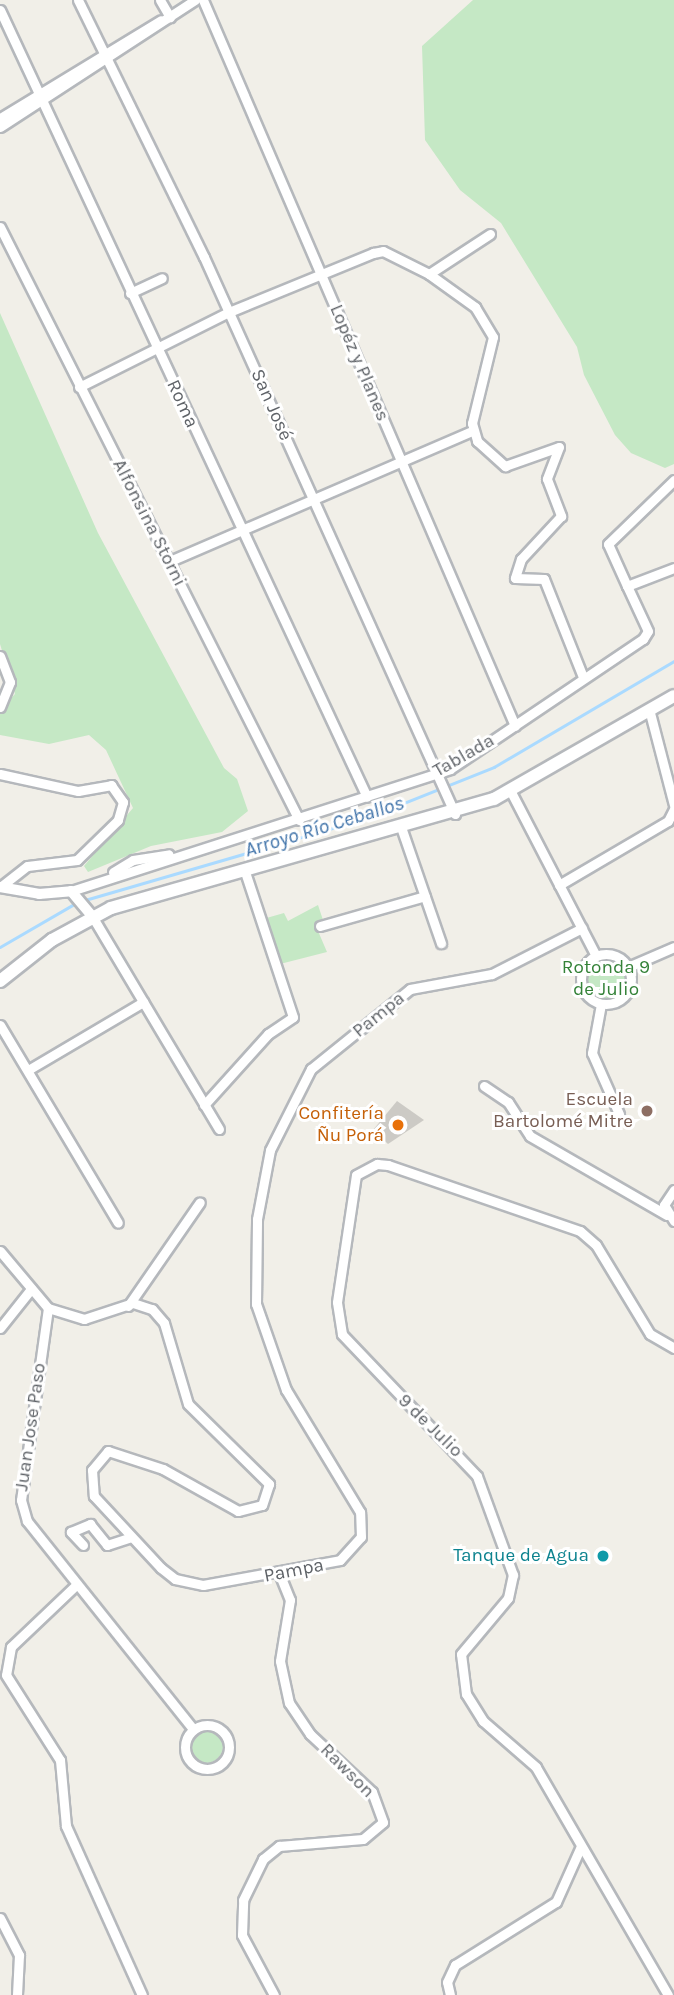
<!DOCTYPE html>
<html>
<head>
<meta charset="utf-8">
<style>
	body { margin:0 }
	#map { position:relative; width:674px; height:1995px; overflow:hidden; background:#f1efe8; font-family:Karla,sans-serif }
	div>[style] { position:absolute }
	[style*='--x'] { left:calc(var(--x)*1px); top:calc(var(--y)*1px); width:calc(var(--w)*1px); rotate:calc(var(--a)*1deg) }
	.green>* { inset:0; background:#c5e8c5 }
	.round { border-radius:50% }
	.stream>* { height:2.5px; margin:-1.25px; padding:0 1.25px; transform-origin:1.25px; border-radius:1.25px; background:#aadaff }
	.building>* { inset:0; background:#cccac5 }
	.roads { filter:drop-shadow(2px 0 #b5b8bc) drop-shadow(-2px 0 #b5b8bc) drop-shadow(0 2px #b5b8bc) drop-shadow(0 -2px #b5b8bc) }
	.minor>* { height:9px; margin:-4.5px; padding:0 4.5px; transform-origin:4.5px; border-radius:4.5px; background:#fff }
	.minor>.ring { margin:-4.5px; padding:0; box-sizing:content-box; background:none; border:9px solid #fff; border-radius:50% }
	.tertiary>* { height:10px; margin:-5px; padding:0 5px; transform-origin:5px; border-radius:5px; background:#fff }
	.secondary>* { height:12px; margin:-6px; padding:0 6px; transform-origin:6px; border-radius:6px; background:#fff }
	.dots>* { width:19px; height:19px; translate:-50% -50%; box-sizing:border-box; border:4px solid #fff; border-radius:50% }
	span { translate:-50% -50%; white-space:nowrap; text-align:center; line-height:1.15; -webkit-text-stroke:6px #fff; paint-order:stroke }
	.street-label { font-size:19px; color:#5f6368 }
	.park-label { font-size:19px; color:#348238 }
	.education-label { font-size:19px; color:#785e54 }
	.right { translate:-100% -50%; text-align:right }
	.food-label { font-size:19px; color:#c56008 }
	.culture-label { font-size:19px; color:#0d838f }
	.water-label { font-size:21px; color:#4174aa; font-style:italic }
</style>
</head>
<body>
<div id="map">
	<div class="green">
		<div style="clip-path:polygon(473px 0,674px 0,674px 464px,665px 468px,631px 453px,615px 435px,584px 375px,577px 347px,501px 223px,460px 190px,425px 140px,422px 46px)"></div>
		<div style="clip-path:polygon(0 313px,98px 533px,224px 768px,237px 779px,248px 811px,222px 832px,151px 846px,88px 872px,84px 866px,133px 808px,106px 750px,89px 735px,49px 744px,0 735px,0 710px,15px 694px,0 644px)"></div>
		<div style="clip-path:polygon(318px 905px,323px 920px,315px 924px,327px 952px,280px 964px,263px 919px,284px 913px,288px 921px)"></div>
		<div class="round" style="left:581px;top:954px;width:50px;height:50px"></div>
		<div class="round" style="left:189px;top:1729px;width:34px;height:34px"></div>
	</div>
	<div class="stream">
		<div style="--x:85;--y:900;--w:291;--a:-16.2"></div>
		<div style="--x:364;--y:819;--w:140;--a:-21.8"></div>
		<div style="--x:494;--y:767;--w:209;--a:-30.5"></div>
		<div style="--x:0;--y:947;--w:88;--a:-30.1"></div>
	</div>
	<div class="building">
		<div style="clip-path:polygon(397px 1101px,424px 1120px,388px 1144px,373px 1130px)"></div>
	</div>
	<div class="roads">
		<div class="minor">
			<div style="--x:78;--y:0;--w:286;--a:63.9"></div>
			<div style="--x:204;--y:257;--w:611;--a:65.74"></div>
			<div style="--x:160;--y:0;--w:20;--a:60"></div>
			<div style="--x:203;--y:0;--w:790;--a:66.74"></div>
			<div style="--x:0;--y:10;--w:868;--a:65"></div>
			<div style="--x:0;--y:118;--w:188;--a:-31.3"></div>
			<div style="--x:0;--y:127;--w:233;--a:-33.1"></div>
			<div style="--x:0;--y:227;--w:664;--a:63.24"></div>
			<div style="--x:429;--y:274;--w:73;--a:-33.3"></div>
			<div style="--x:130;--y:293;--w:35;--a:-25"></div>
			<div style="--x:79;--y:387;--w:168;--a:-26.6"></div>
			<div style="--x:229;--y:312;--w:156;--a:-22.3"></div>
			<div style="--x:373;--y:253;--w:10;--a:-11"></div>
			<div style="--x:383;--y:251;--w:51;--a:26.6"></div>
			<div style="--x:429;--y:274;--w:57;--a:35.7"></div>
			<div style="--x:475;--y:307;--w:35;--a:59"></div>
			<div style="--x:493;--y:337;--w:89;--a:103.7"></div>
			<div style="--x:472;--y:423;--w:19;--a:74"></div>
			<div style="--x:477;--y:441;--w:38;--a:42"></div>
			<div style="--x:505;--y:466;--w:57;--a:-19.4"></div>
			<div style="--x:559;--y:447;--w:34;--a:111"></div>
			<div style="--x:547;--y:479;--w:40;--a:69"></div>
			<div style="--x:561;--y:516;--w:59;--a:132.9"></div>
			<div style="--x:521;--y:559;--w:20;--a:108"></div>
			<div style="--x:515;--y:578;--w:29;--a:2"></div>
			<div style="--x:544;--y:579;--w:105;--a:68.3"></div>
			<div style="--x:170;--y:561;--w:329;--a:-23.3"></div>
			<div style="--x:627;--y:586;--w:46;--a:-114.3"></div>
			<div style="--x:608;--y:544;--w:92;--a:-44.1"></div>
			<div style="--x:0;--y:656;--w:28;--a:69"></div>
			<div style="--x:10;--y:682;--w:27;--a:112"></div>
			<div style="--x:649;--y:709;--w:99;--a:75.4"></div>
			<div style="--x:0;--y:774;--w:80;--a:12.3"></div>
			<div style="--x:78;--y:791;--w:34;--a:-10"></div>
			<div style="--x:111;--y:785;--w:21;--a:55"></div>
			<div style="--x:123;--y:802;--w:19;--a:106"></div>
			<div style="--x:118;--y:820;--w:57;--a:135.7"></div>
			<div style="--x:77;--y:860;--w:50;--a:173.2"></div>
			<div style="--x:27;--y:866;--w:34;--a:142"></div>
			<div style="--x:510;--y:790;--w:187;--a:62.6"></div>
			<div style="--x:401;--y:827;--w:123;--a:71"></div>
			<div style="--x:113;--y:872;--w:23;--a:-31"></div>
			<div style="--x:133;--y:860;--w:36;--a:-9"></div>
			<div style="--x:559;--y:885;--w:126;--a:-30.4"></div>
			<div style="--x:668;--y:821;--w:13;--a:-63"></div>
			<div style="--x:71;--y:891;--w:398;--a:-17.8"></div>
			<div style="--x:450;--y:769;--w:233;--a:-34"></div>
			<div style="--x:643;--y:639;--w:9;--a:-58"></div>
			<div style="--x:648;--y:631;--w:50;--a:-115"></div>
			<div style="--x:627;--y:586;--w:50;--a:-21"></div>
			<div style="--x:92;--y:916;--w:248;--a:59.2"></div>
			<div style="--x:320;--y:926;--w:109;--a:-15.9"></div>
			<div class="ring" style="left:581px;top:954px;width:41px;height:41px"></div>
			<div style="--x:628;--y:967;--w:50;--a:-23.5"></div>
			<div style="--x:601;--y:1004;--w:50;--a:100.4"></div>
			<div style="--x:592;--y:1053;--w:67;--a:66.1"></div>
			<div style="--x:0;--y:1025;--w:230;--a:59.2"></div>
			<div style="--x:28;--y:1070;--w:134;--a:-30.6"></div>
			<div style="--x:484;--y:1086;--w:29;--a:34"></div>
			<div style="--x:508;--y:1102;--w:40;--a:57.1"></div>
			<div style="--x:530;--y:1136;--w:158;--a:30"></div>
			<div style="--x:204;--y:1105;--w:96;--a:-48"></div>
			<div style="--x:268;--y:1034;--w:30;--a:-34"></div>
			<div style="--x:293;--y:1017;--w:156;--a:-108.3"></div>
			<div style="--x:674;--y:1190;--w:18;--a:124"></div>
			<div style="--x:664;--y:1205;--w:19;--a:58"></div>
			<div style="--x:0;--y:1251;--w:75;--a:49.9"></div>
			<div style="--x:48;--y:1308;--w:194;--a:98"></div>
			<div style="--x:21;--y:1500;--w:22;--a:74"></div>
			<div style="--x:27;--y:1521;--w:266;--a:51.4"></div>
			<div style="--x:128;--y:1306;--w:126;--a:-55.3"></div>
			<div style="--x:48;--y:1308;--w:38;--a:17"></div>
			<div style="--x:84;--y:1319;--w:52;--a:-18.1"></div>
			<div style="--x:133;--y:1303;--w:20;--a:18"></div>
			<div style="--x:152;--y:1309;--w:18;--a:49"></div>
			<div style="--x:164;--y:1323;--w:84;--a:73.5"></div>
			<div style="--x:188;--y:1404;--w:114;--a:44.6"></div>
			<div style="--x:269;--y:1484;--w:22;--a:108"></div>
			<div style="--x:262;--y:1505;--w:25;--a:166"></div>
			<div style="--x:238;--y:1511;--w:86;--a:-150.8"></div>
			<div style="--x:163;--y:1469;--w:58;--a:-161.9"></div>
			<div style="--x:108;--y:1451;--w:25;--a:130"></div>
			<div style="--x:92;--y:1470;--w:26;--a:86"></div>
			<div style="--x:94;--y:1496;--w:98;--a:47.1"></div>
			<div style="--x:161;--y:1568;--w:18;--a:38"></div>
			<div style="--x:175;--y:1579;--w:29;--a:12"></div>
			<div style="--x:203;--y:1585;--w:139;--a:-10.3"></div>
			<div style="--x:340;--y:1560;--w:31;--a:-48"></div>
			<div style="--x:361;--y:1537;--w:25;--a:-92"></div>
			<div style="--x:360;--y:1512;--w:143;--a:-121.2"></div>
			<div style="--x:286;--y:1390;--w:91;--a:-109.2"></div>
			<div style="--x:256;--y:1304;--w:85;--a:-89.3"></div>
			<div style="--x:257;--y:1219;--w:70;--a:-79.3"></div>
			<div style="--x:270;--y:1150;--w:91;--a:-63.2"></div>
			<div style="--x:311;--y:1069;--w:127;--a:-38.9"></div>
			<div style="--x:410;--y:989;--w:83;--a:-10.4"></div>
			<div style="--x:492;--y:974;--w:101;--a:-27.1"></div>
			<div style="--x:0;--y:1328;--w:50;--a:-51.5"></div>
			<div style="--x:83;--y:1545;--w:18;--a:-133"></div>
			<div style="--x:71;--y:1532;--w:21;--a:-23"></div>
			<div style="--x:90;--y:1524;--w:27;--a:51"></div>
			<div style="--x:107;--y:1545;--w:25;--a:-18"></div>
			<div style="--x:76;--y:1585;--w:90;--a:136.4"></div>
			<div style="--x:11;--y:1647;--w:28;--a:100"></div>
			<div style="--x:6;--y:1675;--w:101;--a:57.6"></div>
			<div style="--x:60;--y:1760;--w:66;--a:84.8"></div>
			<div style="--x:66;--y:1826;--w:185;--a:65.8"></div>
			<div class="ring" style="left:185px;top:1725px;width:35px;height:35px"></div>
			<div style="--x:0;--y:1918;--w:42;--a:62.8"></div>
			<div style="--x:19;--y:1955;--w:40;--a:92.9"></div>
			<div style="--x:274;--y:1995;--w:68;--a:-118.1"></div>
			<div style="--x:242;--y:1935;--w:35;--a:-88"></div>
			<div style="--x:243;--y:1900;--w:46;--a:-64"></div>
			<div style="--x:263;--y:1859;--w:21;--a:-39"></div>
			<div style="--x:279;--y:1846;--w:84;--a:-4.8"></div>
			<div style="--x:363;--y:1839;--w:26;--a:-40"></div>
			<div style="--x:383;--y:1822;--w:32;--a:-110"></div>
			<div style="--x:372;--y:1792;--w:85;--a:-136.9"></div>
			<div style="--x:310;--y:1734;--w:37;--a:-124"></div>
			<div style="--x:289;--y:1703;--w:43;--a:-102.1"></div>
			<div style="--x:280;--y:1661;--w:62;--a:-80.7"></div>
			<div style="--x:290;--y:1600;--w:27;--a:-112"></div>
			<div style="--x:450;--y:1995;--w:13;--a:-103"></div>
			<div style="--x:447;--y:1982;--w:19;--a:-65"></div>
			<div style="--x:455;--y:1965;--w:119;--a:-32"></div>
			<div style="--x:556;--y:1902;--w:61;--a:-65.9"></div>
			<div style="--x:668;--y:1995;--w:263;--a:-120.1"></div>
			<div style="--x:536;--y:1767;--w:70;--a:-139"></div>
			<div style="--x:483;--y:1721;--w:32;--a:-122"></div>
			<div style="--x:466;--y:1694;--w:40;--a:-97.1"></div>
			<div style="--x:461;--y:1654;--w:73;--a:-50"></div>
			<div style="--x:508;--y:1598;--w:24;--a:-78"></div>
			<div style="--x:513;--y:1575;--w:105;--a:-110"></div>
			<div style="--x:477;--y:1476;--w:196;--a:-133.6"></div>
			<div style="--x:342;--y:1334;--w:32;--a:-99"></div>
			<div style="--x:337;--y:1302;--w:128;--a:-81.5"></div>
			<div style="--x:356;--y:1175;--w:24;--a:-28"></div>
			<div style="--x:377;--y:1164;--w:11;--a:5"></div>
			<div style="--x:388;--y:1165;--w:203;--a:19"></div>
			<div style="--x:580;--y:1231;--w:21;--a:41"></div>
			<div style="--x:596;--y:1245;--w:104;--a:58.8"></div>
			<div style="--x:650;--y:1334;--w:28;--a:30"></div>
		</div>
		<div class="tertiary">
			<div style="--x:0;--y:887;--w:40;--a:10"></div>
			<div style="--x:39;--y:894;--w:32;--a:-5"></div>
			<div style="--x:71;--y:891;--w:33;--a:50"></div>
		</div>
		<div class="secondary">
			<div style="--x:0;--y:981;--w:66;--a:-38.3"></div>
			<div style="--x:52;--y:940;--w:67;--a:-28.5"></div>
			<div style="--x:111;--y:908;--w:398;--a:-15.9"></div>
			<div style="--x:494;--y:799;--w:207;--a:-29.8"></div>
		</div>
	</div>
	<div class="dots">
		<div style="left:647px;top:1111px;background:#8d6e63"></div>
		<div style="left:398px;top:1125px;background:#e8710a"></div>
		<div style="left:603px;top:1556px;background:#0f9aa8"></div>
	</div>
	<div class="street-label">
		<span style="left:359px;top:363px;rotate:67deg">Lopéz y Planes</span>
		<span style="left:182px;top:404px;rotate:65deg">Roma</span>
		<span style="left:271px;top:405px;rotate:66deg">San José</span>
		<span style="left:149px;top:523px;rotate:63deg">Alfonsina Storni</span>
		<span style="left:464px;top:756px;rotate:-30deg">Tablada</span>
		<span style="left:379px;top:1015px;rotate:-39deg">Pampa</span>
		<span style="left:430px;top:1426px;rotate:44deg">9 de Julio</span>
		<span style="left:31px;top:1427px;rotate:-82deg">Juan Jose Paso</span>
		<span style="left:294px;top:1571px;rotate:-11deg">Pampa</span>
		<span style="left:347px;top:1771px;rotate:45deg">Rawson</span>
	</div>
	<div class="park-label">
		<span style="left:606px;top:979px">Rotonda 9<br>de Julio</span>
	</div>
	<div class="education-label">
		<span class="right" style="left:633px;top:1111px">Escuela<br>Bartolomé Mitre</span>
	</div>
	<div class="food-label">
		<span class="right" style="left:384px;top:1125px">Confitería<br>Ñu Porá</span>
	</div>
	<div class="culture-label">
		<span class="right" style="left:589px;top:1556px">Tanque de Agua</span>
	</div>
	<div class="water-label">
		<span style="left:324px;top:826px;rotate:-17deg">Arroyo Río Ceballos</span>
	</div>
</div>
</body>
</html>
